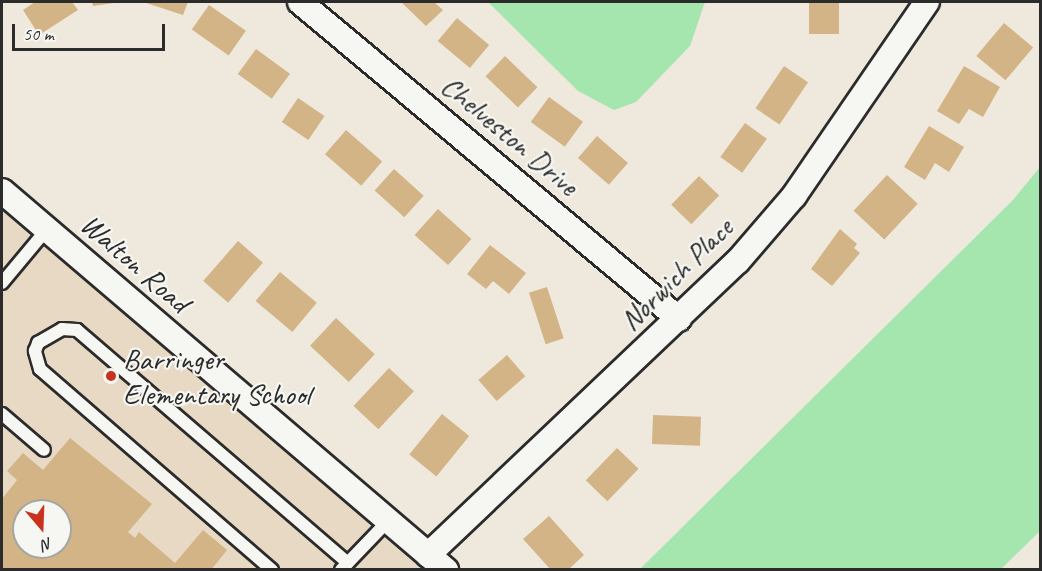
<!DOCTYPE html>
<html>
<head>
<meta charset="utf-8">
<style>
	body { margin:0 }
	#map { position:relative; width:1042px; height:571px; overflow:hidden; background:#efe9dd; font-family:Caveat,sans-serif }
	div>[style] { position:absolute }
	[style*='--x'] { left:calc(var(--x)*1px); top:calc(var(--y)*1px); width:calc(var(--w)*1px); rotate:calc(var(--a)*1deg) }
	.built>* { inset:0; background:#e7d9c3 }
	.green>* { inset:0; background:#a5e5ae }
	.building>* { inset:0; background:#d3b487; transform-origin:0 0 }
	.roads { filter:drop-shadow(2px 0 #2b2b2b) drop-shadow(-2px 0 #2b2b2b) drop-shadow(0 2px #2b2b2b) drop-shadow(0 -2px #2b2b2b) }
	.lane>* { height:12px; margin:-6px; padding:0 6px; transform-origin:6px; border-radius:6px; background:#f6f6f2 }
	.street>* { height:24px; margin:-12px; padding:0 12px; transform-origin:12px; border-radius:12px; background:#f6f6f2 }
	.dots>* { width:16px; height:16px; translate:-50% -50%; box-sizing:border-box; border:3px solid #f6f6f2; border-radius:50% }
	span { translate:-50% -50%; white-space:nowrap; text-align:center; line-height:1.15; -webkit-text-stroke:4.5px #f6f6f2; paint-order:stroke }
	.street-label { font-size:30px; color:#2b2b2b }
	.poi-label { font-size:30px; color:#2b2b2b }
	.left { translate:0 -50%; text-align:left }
	.frame { position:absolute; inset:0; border:3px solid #2b2b2b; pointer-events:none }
	.north { position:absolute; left:12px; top:499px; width:60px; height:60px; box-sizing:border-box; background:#f6f6f2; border:2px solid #a5a5a2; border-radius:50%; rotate:161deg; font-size:16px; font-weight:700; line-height:24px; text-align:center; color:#2b2b2b }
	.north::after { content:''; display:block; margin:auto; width:21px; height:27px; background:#c8321e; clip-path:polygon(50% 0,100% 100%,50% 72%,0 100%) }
	.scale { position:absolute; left:12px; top:24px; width:153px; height:27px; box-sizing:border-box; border:3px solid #2b2b2b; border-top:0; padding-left:8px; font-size:18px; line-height:21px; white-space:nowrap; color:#2b2b2b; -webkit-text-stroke:4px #f6f6f2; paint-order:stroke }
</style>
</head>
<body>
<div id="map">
	<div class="built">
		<div style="clip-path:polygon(evenodd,2px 191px,443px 570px,2px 569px,2px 191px,24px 511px,60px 511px,60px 547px,24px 547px,24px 511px)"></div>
	</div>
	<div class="green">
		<div style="clip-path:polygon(488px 2px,705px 2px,690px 46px,636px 102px,614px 110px,578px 91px)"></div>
		<div style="clip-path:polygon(1040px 167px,1040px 531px,1001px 569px,640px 569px,1012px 201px)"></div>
	</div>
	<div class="building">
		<div style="clip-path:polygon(35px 2px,72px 2px,78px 10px,39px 35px,23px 10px)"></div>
		<div style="clip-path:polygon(92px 2px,114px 2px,114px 3px,93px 6px)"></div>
		<div style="clip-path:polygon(143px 2px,188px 2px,183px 15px)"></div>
		<div style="clip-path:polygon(401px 2px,434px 2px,443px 10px,426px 26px)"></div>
		<div style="left:809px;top:2px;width:30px;height:32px"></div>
		<div style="left:209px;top:5px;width:45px;height:30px;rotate:35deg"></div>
		<div style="left:457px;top:18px;width:42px;height:30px;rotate:40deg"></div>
		<div style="left:1004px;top:23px;width:38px;height:43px;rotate:40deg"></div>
		<div style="left:256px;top:49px;width:42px;height:31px;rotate:36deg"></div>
		<div style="left:505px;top:56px;width:45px;height:28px;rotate:44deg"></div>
		<div style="left:784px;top:66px;width:29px;height:51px;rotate:34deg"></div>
		<div style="clip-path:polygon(964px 66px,1000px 87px,983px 117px,969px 109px,959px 124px,937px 111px)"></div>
		<div style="left:549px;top:97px;width:42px;height:31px;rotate:36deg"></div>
		<div style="left:298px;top:98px;width:32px;height:29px;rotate:34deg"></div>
		<div style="left:745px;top:123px;width:27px;height:42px;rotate:36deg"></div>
		<div style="clip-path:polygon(929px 126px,964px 147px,949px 172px,935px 163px,925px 180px,904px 167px)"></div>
		<div style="left:346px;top:130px;width:48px;height:32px;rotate:41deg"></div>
		<div style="left:597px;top:136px;width:41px;height:29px;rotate:41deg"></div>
		<div style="left:394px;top:169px;width:40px;height:29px;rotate:42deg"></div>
		<div style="left:887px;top:175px;width:42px;height:49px;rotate:43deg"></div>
		<div style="left:699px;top:176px;width:28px;height:40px;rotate:44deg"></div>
		<div style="left:438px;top:209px;width:45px;height:35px;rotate:42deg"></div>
		<div style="clip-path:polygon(840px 229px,857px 244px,854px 248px,860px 253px,832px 286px,811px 269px)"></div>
		<div style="left:238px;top:241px;width:33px;height:53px;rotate:41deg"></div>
		<div style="clip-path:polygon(490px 245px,526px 273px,509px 294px,493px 281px,486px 289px,467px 274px)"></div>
		<div style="left:280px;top:272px;width:48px;height:38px;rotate:40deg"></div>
		<div style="left:547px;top:287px;width:54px;height:19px;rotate:72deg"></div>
		<div style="left:336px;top:318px;width:53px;height:38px;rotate:43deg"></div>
		<div style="left:507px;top:355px;width:28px;height:38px;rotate:49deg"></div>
		<div style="left:389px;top:368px;width:34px;height:52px;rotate:43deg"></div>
		<div style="left:442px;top:414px;width:35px;height:52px;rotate:39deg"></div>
		<div style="left:653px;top:415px;width:48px;height:29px;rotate:2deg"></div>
		<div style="clip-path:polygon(evenodd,70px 438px,152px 504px,128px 532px,135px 538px,139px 532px,175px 563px,203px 530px,227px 550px,211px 570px,2px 570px,2px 499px,17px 480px,7px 471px,23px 453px,43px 470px,70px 438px,24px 511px,60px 511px,60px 547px,24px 547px,24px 511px)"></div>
		<div style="left:617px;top:448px;width:30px;height:45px;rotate:44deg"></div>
		<div style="clip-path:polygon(549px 516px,584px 555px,568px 570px,551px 570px,523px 539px)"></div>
	</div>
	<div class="roads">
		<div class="lane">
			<div style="--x:2;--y:283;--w:70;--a:-50.2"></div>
			<div style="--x:2;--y:414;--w:55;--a:40.6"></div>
			<div style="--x:272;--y:570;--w:307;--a:-139.1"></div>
			<div style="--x:40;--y:369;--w:19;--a:-106"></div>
			<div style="--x:35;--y:351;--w:9;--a:-69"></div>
			<div style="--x:38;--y:343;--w:28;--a:-30"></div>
			<div style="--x:62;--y:329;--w:15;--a:4"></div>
			<div style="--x:77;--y:330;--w:357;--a:40.7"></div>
			<div style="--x:341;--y:570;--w:68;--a:-46.2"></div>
		</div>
		<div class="street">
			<div style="--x:300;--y:2;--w:494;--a:39.9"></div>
			<div style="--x:2;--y:191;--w:584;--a:40.48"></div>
			<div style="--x:428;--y:555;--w:427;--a:-43.5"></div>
			<div style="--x:738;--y:261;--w:86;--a:-49.3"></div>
			<div style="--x:794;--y:196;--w:235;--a:-55.6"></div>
		</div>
	</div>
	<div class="dots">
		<div style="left:111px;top:376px;background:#c8321e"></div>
	</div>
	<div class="street-label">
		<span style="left:510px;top:135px;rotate:40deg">Chelveston Drive</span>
		<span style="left:135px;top:263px;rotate:41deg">Walton Road</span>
		<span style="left:676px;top:274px;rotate:-45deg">Norwich Place</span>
	</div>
	<div class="poi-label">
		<span class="left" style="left:123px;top:376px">Barringer<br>Elementary School</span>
	</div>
	<div class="frame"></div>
	<div class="north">N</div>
	<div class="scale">50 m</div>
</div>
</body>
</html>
